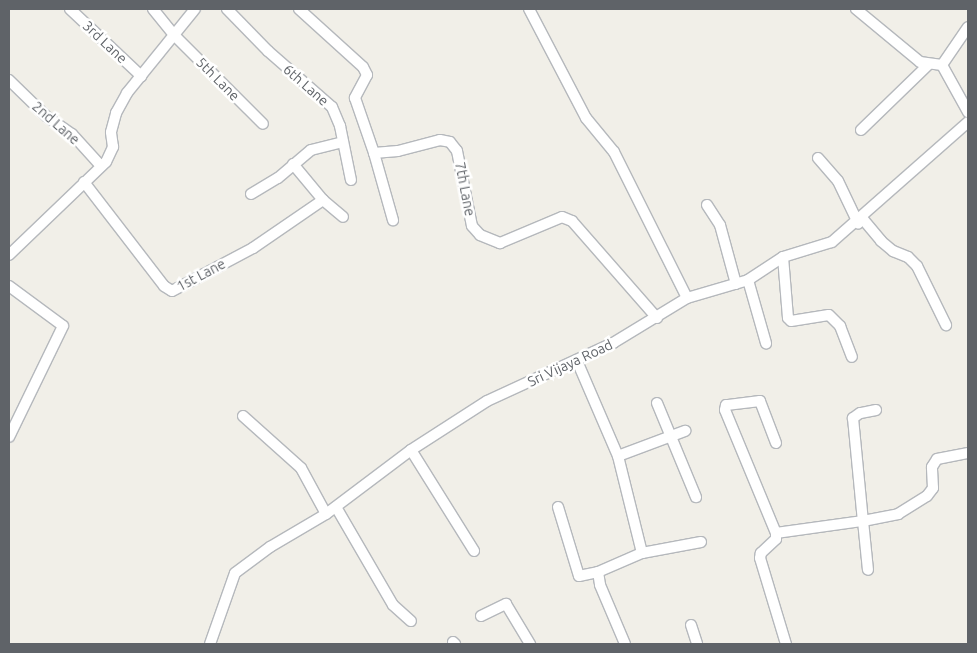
<!DOCTYPE html>
<html>
<head>
<meta charset="utf-8">
<style>
	body { margin:0 }
	#map { position:relative; width:977px; height:653px; overflow:hidden; background:#f1efe8; font-family:Ubuntu,sans-serif }
	div>[style] { position:absolute }
	[style*='--x'] { left:calc(var(--x)*1px); top:calc(var(--y)*1px); width:calc(var(--w)*1px); rotate:calc(var(--a)*1deg) }
	.roads { filter:drop-shadow(1px 0 #b5b8bc) drop-shadow(-1px 0 #b5b8bc) drop-shadow(0 1px #b5b8bc) drop-shadow(0 -1px #b5b8bc) }
	.street>* { height:10px; margin:-5px; padding:0 5px; transform-origin:5px; border-radius:5px; background:#fff }
	span { translate:-50% -50%; white-space:nowrap; text-align:center; line-height:1.15; -webkit-text-stroke:5px #fff; paint-order:stroke }
	.street-label { font-size:14px; color:#5f6368 }
	.frame { position:absolute; inset:0; border:10px solid #5f6368; pointer-events:none }
</style>
</head>
<body>
<div id="map">
	<div class="roads">
		<div class="street">
			<div style="--x:70;--y:9;--w:98;--a:43.3"></div>
			<div style="--x:153;--y:9;--w:32;--a:51"></div>
			<div style="--x:173;--y:34;--w:127;--a:45"></div>
			<div style="--x:227;--y:9;--w:59;--a:45.7"></div>
			<div style="--x:268;--y:51;--w:85;--a:41.2"></div>
			<div style="--x:332;--y:107;--w:21;--a:67"></div>
			<div style="--x:340;--y:126;--w:55;--a:78.5"></div>
			<div style="--x:299;--y:9;--w:86;--a:42.2"></div>
			<div style="--x:363;--y:67;--w:9;--a:63"></div>
			<div style="--x:367;--y:75;--w:26;--a:118"></div>
			<div style="--x:355;--y:98;--w:58;--a:70.9"></div>
			<div style="--x:374;--y:153;--w:24;--a:-5"></div>
			<div style="--x:398;--y:151;--w:43;--a:-14.7"></div>
			<div style="--x:440;--y:140;--w:10;--a:11"></div>
			<div style="--x:450;--y:142;--w:11;--a:52"></div>
			<div style="--x:457;--y:151;--w:76;--a:78.7"></div>
			<div style="--x:472;--y:226;--w:12;--a:48"></div>
			<div style="--x:480;--y:235;--w:22;--a:22"></div>
			<div style="--x:500;--y:243;--w:67;--a:-22.8"></div>
			<div style="--x:562;--y:217;--w:11;--a:22"></div>
			<div style="--x:572;--y:221;--w:129;--a:48.8"></div>
			<div style="--x:529;--y:9;--w:123;--a:62.4"></div>
			<div style="--x:586;--y:118;--w:44;--a:50.5"></div>
			<div style="--x:614;--y:152;--w:163;--a:63.4"></div>
			<div style="--x:856;--y:9;--w:83;--a:39.6"></div>
			<div style="--x:920;--y:62;--w:22;--a:8"></div>
			<div style="--x:942;--y:65;--w:54;--a:61"></div>
			<div style="--x:942;--y:65;--w:46;--a:-55.6"></div>
			<div style="--x:9;--y:80;--w:52;--a:44.2"></div>
			<div style="--x:46;--y:116;--w:32;--a:35"></div>
			<div style="--x:72;--y:134;--w:43;--a:47.8"></div>
			<div style="--x:861;--y:130;--w:93;--a:-44.1"></div>
			<div style="--x:374;--y:153;--w:70;--a:74.2"></div>
			<div style="--x:818;--y:158;--w:30;--a:49"></div>
			<div style="--x:838;--y:181;--w:47;--a:64.5"></div>
			<div style="--x:293;--y:164;--w:47;--a:50.2"></div>
			<div style="--x:323;--y:200;--w:26;--a:40"></div>
			<div style="--x:84;--y:182;--w:131;--a:52.4"></div>
			<div style="--x:164;--y:286;--w:9;--a:32"></div>
			<div style="--x:172;--y:291;--w:92;--a:-28"></div>
			<div style="--x:253;--y:248;--w:85;--a:-34.4"></div>
			<div style="--x:251;--y:194;--w:31;--a:-31"></div>
			<div style="--x:278;--y:178;--w:43;--a:-40.3"></div>
			<div style="--x:311;--y:150;--w:33;--a:-14"></div>
			<div style="--x:707;--y:205;--w:24;--a:57"></div>
			<div style="--x:720;--y:225;--w:61;--a:74.8"></div>
			<div style="--x:862;--y:218;--w:30;--a:50"></div>
			<div style="--x:881;--y:241;--w:16;--a:40"></div>
			<div style="--x:893;--y:251;--w:16;--a:22"></div>
			<div style="--x:908;--y:257;--w:13;--a:45"></div>
			<div style="--x:917;--y:266;--w:66;--a:63.8"></div>
			<div style="--x:9;--y:255;--w:134;--a:-43.8"></div>
			<div style="--x:106;--y:162;--w:17;--a:-65"></div>
			<div style="--x:113;--y:147;--w:15;--a:-98"></div>
			<div style="--x:111;--y:132;--w:20;--a:-75"></div>
			<div style="--x:116;--y:113;--w:23;--a:-61"></div>
			<div style="--x:127;--y:93;--w:108;--a:-51"></div>
			<div style="--x:783;--y:257;--w:61;--a:85.3"></div>
			<div style="--x:788;--y:318;--w:4;--a:45"></div>
			<div style="--x:791;--y:321;--w:38;--a:-9"></div>
			<div style="--x:829;--y:315;--w:16;--a:45"></div>
			<div style="--x:840;--y:326;--w:33;--a:69"></div>
			<div style="--x:748;--y:280;--w:66;--a:74.1"></div>
			<div style="--x:9;--y:286;--w:67;--a:36.5"></div>
			<div style="--x:63;--y:326;--w:123;--a:115.9"></div>
			<div style="--x:577;--y:361;--w:103;--a:66.7"></div>
			<div style="--x:618;--y:456;--w:100;--a:76.1"></div>
			<div style="--x:657;--y:403;--w:102;--a:67.5"></div>
			<div style="--x:876;--y:410;--w:16;--a:169"></div>
			<div style="--x:860;--y:413;--w:9;--a:144"></div>
			<div style="--x:853;--y:418;--w:103;--a:84.5"></div>
			<div style="--x:863;--y:521;--w:36;--a:-11"></div>
			<div style="--x:898;--y:514;--w:34;--a:-32"></div>
			<div style="--x:927;--y:496;--w:10;--a:-53"></div>
			<div style="--x:933;--y:488;--w:21;--a:-93"></div>
			<div style="--x:932;--y:467;--w:9;--a:-58"></div>
			<div style="--x:937;--y:459;--w:32;--a:-11"></div>
			<div style="--x:243;--y:416;--w:78;--a:41.9"></div>
			<div style="--x:301;--y:468;--w:52;--a:61.5"></div>
			<div style="--x:776;--y:443;--w:45;--a:-110.9"></div>
			<div style="--x:760;--y:401;--w:34;--a:173"></div>
			<div style="--x:726;--y:405;--w:5;--a:101"></div>
			<div style="--x:725;--y:410;--w:133;--a:67.5"></div>
			<div style="--x:776;--y:533;--w:6;--a:90"></div>
			<div style="--x:776;--y:539;--w:21;--a:137"></div>
			<div style="--x:761;--y:553;--w:5;--a:101"></div>
			<div style="--x:760;--y:558;--w:90;--a:73.2"></div>
			<div style="--x:411;--y:450;--w:119;--a:58"></div>
			<div style="--x:618;--y:456;--w:72;--a:-20.5"></div>
			<div style="--x:336;--y:507;--w:113;--a:59.8"></div>
			<div style="--x:393;--y:605;--w:24;--a:42"></div>
			<div style="--x:558;--y:507;--w:72;--a:73.1"></div>
			<div style="--x:579;--y:576;--w:19;--a:-12"></div>
			<div style="--x:598;--y:572;--w:48;--a:-23.4"></div>
			<div style="--x:642;--y:553;--w:60;--a:-10.6"></div>
			<div style="--x:776;--y:533;--w:88;--a:-7.9"></div>
			<div style="--x:863;--y:521;--w:49;--a:84.2"></div>
			<div style="--x:598;--y:572;--w:13;--a:81"></div>
			<div style="--x:600;--y:585;--w:64;--a:67"></div>
			<div style="--x:481;--y:616;--w:28;--a:-26"></div>
			<div style="--x:506;--y:604;--w:47;--a:59"></div>
			<div style="--x:691;--y:625;--w:20;--a:72"></div>
			<div style="--x:453;--y:642;--w:3;--a:45"></div>
			<div style="--x:210;--y:644;--w:75;--a:-70.6"></div>
			<div style="--x:235;--y:573;--w:44;--a:-36.6"></div>
			<div style="--x:270;--y:547;--w:65;--a:-30.5"></div>
			<div style="--x:326;--y:514;--w:106;--a:-37"></div>
			<div style="--x:411;--y:450;--w:90;--a:-32.8"></div>
			<div style="--x:487;--y:401;--w:139;--a:-24.7"></div>
			<div style="--x:613;--y:343;--w:87;--a:-31.3"></div>
			<div style="--x:687;--y:298;--w:64;--a:-16.4"></div>
			<div style="--x:748;--y:280;--w:42;--a:-33.3"></div>
			<div style="--x:783;--y:257;--w:51;--a:-17"></div>
			<div style="--x:832;--y:242;--w:181;--a:-41.4"></div>
		</div>
	</div>
	<div class="street-label">
		<span style="left:105px;top:42px;rotate:43deg">3rd Lane</span>
		<span style="left:218px;top:79px;rotate:45deg">5th Lane</span>
		<span style="left:306px;top:85px;rotate:41deg">6th Lane</span>
		<span style="left:56px;top:123px;rotate:41deg">2nd Lane</span>
		<span style="left:465px;top:189px;rotate:79deg">7th Lane</span>
		<span style="left:201px;top:275px;rotate:-28deg">1st Lane</span>
		<span style="left:570px;top:363px;rotate:-25deg">Sri Vijaya Road</span>
	</div>
	<div class="frame"></div>
</div>
</body>
</html>
